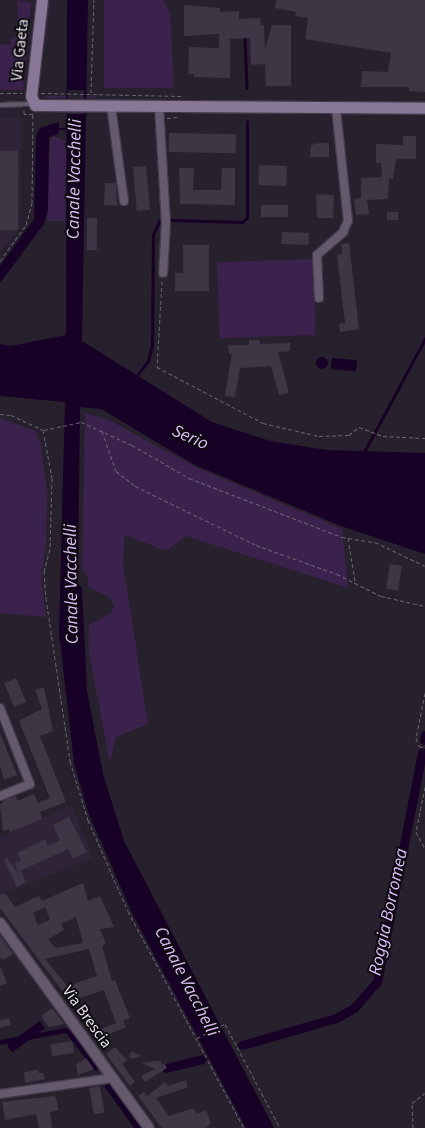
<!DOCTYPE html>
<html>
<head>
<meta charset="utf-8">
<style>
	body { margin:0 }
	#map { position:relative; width:425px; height:1128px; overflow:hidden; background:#27202d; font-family:"Source Sans 3",sans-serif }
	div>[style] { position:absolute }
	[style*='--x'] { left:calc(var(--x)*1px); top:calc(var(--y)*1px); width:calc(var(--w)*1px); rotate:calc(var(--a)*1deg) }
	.built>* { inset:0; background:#2f2437 }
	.green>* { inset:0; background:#3b224c; transform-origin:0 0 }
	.water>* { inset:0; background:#180126; transform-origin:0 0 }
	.round { border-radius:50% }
	.pier>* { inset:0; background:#27202d; transform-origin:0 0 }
	.stream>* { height:2.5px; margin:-1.25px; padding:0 1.25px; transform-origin:1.25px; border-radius:1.25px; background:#180126 }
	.canal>* { height:9px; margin:-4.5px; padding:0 4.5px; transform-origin:4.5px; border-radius:4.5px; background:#180126 }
	.building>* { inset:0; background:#3e3644; transform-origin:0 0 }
	.path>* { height:1px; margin-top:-0.5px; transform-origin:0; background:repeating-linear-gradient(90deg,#69636f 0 4px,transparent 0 6.5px) }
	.roads { filter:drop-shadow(1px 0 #423b48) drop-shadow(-1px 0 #423b48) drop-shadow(0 1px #423b48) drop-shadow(0 -1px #423b48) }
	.service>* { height:4px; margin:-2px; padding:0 2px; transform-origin:2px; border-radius:2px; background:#64596d }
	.minor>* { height:8px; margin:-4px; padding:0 4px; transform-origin:4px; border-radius:4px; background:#64596d }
	.tertiary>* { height:10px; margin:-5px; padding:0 5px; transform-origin:5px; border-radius:5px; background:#64596d }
	.secondary>* { height:11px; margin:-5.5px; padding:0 5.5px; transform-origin:5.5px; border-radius:5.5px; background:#897797 }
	span { translate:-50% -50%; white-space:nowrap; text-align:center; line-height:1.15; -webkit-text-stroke:4px #0e0b11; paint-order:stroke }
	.street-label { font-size:16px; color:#e7e2eb }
	.water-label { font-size:18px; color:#dcbcf6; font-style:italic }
</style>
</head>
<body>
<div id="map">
	<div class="built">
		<div style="clip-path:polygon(0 117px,21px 117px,20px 228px,0 252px)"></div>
		<div style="clip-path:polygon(72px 805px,93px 858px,0 895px,0 837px)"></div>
	</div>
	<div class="green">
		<div style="clip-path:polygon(17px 0,31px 3px,23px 90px,0 90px,0 45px,11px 44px,11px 38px,19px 37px)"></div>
		<div style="clip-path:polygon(47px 0,50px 0,45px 43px,44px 42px)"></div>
		<div style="clip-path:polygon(104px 0,163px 0,170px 13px,174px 88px,104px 88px)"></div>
		<div style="left:45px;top:96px;width:50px;height:2px"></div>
		<div style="clip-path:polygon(53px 136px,66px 141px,65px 221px,47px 221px,50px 141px)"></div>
		<div style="left:313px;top:259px;width:76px;height:96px;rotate:88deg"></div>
		<div style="clip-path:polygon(85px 413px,109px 420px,195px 467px,342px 529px,348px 588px,186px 536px,166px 551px,125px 535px,123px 563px,148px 724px,116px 737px,110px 763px,89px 653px,89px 625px,111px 613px,114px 606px,109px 597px,88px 587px,88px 577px,82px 570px)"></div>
		<div style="clip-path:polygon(0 418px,35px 431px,41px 445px,47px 491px,46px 543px,41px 580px,46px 617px,0 613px)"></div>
	</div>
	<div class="water">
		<div style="clip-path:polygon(67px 0,88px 0,82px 341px,212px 422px,270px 441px,327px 450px,425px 453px,425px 554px,341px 526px,195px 465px,101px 409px,80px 407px,78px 584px,82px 588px,87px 691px,103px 774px,124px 841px,274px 1128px,246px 1128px,133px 915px,88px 812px,74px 763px,59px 632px,65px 402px,0 396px,0 344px,11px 346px,66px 335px)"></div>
		<div style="clip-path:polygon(59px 122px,59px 134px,49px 137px,48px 210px,44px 224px,0 283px,0 266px,34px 219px,36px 136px,40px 128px)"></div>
		<div class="round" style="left:316px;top:357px;width:12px;height:12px"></div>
		<div style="left:332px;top:358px;width:25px;height:11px;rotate:5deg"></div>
		<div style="left:40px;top:1021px;width:9px;height:41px;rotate:54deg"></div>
		<div style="clip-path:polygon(66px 1028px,73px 1032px,99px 1069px,95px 1071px,66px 1033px,0 1045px,0 1040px)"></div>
		<div style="clip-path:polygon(110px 1084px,142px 1128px,134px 1128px,104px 1086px)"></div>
	</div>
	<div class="pier">
		<div style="left:68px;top:90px;width:16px;height:24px"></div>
	</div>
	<div class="stream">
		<div style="--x:245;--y:38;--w:50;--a:87.7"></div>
		<div style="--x:57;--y:129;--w:14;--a:0"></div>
		<div style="--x:171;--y:220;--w:71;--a:1.6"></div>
		<div style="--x:242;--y:222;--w:6;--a:-39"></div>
		<div style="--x:247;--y:218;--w:96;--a:-90"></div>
		<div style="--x:138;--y:374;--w:16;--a:-52"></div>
		<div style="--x:148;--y:361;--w:16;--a:-76"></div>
		<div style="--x:152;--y:345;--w:110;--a:-89.5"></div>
		<div style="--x:153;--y:235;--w:15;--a:-67"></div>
		<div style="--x:363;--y:454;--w:131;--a:-61.7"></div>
	</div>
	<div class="canal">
		<div style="--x:424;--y:740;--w:5;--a:-79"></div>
		<div style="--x:242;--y:1045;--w:98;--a:-16"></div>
		<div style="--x:336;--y:1018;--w:21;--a:-29"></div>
		<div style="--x:354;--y:1008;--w:35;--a:-49"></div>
		<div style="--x:377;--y:982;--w:234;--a:-78.9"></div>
		<div style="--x:166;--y:1068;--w:37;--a:-14"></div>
	</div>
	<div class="building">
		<div style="clip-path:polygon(276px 0,425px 0,425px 92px,409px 91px,409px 87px,361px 87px,362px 71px,388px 72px,391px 53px,305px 39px,308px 18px,295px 16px,296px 12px,275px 8px)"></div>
		<div style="clip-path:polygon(184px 5px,220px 8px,220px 12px,239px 11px,239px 19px,260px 18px,261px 25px,264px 25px,265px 49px,272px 25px,291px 25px,291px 86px,266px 86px,265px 64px,251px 65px,250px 38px,230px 39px,230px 78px,194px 77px,194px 74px,188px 74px,189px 47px,219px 48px,219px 34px,184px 36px)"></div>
		<div style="left:169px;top:133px;width:67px;height:19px;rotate:1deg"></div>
		<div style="clip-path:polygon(403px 136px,416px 136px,416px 159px,396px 159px,393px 179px,389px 179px,388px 199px,367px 200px,369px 214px,356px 215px,354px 199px,361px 198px,361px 178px,382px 177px,381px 163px,376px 163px,376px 144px,403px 145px)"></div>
		<div style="clip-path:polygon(320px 143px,329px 143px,329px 157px,310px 157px,311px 145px)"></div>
		<div style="left:0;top:151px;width:18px;height:79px"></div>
		<div style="left:259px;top:165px;width:28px;height:20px;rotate:2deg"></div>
		<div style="left:146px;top:166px;width:44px;height:13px;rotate:85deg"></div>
		<div style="clip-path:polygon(179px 168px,194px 168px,193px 190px,221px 190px,222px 168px,235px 168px,235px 205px,180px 204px)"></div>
		<div style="clip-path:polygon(105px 183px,116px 183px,117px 206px,104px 205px)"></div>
		<div style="clip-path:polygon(316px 194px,334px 195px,333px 218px,317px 218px)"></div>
		<div style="left:288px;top:205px;width:12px;height:27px;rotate:90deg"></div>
		<div style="left:398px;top:212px;width:8px;height:11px;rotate:90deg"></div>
		<div style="left:87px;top:218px;width:10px;height:32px"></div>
		<div style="left:282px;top:232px;width:27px;height:12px;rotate:2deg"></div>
		<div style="clip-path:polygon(349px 243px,359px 329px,340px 332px,339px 324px,345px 323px,337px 255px,342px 254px,341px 244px)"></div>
		<div style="clip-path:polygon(183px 245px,209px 245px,209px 291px,175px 291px,175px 273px,183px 273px)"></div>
		<div style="clip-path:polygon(249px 340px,259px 340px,260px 344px,290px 343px,290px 351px,278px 352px,289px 393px,279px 395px,271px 366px,240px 368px,235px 397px,225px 396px,232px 353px,229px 354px,228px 345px,249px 345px)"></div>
		<div style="left:390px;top:564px;width:12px;height:25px;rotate:9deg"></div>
		<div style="left:16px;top:678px;width:26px;height:13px;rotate:67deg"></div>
		<div style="clip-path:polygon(44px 687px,53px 731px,40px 736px,66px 802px,40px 812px,42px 819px,10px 832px,9px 829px,3px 831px,0 805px,4px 800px,16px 796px,17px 801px,34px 794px,38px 803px,50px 798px,19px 721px,42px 709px,35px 690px)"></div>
		<div style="clip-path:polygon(0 733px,17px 775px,4px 780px,0 766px)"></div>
		<div style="clip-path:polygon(69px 817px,87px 852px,73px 859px,68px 849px,18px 872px,15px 863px,21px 861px,17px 853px,45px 839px,48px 846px,60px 840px,53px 825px)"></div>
		<div style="clip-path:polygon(7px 858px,18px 873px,21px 871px,26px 882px,17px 887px,4px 860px)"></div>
		<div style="clip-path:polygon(evenodd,83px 883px,88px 901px,100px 896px,114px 927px,100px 929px,106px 944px,102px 946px,112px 981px,115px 980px,130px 1018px,123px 1021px,126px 1027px,100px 1038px,96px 1031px,116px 1023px,104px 990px,70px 1001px,0 908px,0 895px,5px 893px,15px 907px,39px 896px,42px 901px,83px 883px,45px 907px,50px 920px,38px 925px,33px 913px,45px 907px,83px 883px,76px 917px,83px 943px,55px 948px,48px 939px,64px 930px,61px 924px,76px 917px,83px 883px,89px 949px,97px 976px,67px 986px,45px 959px,89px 949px)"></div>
		<div style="clip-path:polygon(0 935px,13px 954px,3px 960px,0 957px)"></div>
		<div style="clip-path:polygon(0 966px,7px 983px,0 986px)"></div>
		<div style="clip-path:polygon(52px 1008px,64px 1024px,49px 1027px,41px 1016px)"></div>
		<div style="clip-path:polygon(9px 1018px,11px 1025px,0 1028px,0 1020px)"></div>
		<div style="left:72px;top:1041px;width:12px;height:22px;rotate:81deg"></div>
		<div style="clip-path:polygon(115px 1047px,127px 1060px,122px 1064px,135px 1082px,130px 1086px,106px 1054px)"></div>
		<div style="clip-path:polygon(131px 1051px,142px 1056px,133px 1059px,129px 1057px)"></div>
		<div style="clip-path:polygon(86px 1058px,94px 1069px,78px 1075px,76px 1065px)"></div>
		<div style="clip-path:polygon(156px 1061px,161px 1061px,161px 1065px,164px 1063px,167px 1068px,145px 1082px,141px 1076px,155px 1069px,141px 1063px)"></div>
		<div style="clip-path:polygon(38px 1070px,39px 1073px,43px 1073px,45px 1079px,25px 1083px,24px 1072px)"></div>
		<div style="clip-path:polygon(186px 1080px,188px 1087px,156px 1098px,169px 1116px,194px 1108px,196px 1114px,206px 1110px,211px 1123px,206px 1128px,162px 1128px,138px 1096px,144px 1092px,147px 1096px,165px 1082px,168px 1086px)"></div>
		<div style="left:100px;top:1086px;width:27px;height:11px;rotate:80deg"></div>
		<div style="clip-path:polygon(55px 1096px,59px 1110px,50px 1112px,52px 1128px,39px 1128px,36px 1114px,5px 1120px,2px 1102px)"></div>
	</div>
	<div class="path">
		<div style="--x:0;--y:93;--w:22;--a:0"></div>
		<div style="--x:41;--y:93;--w:141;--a:1.2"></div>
		<div style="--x:91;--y:93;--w:93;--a:-88.2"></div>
		<div style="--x:167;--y:118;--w:11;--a:-5"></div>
		<div style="--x:0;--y:261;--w:44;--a:-54.2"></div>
		<div style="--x:26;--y:225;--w:23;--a:-75"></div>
		<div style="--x:32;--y:203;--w:89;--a:-89.4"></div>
		<div style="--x:33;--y:114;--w:9;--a:180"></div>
		<div style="--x:24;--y:114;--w:4;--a:-90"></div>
		<div style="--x:162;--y:281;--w:86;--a:93.3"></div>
		<div style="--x:157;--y:367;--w:120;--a:27.8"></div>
		<div style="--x:263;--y:423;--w:57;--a:13.1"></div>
		<div style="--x:319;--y:436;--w:30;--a:-2"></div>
		<div style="--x:349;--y:435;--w:13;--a:-39"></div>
		<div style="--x:359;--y:427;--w:26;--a:21"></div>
		<div style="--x:383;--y:436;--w:42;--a:2.7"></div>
		<div style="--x:0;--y:414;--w:11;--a:5"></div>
		<div style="--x:11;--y:415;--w:35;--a:25"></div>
		<div style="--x:43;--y:430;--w:49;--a:79.4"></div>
		<div style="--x:52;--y:478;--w:71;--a:91.6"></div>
		<div style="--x:50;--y:549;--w:23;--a:105"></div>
		<div style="--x:44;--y:571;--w:27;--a:86"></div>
		<div style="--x:46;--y:598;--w:165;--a:81.6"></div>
		<div style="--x:70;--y:761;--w:62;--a:73"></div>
		<div style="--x:88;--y:820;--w:99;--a:66.3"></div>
		<div style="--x:128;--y:911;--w:246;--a:61.9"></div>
		<div style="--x:44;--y:430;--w:38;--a:-12"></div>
		<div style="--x:81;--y:422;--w:56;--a:24.3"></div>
		<div style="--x:132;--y:445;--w:66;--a:30.1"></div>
		<div style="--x:189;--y:478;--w:164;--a:21.1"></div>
		<div style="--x:342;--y:537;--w:33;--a:9"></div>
		<div style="--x:375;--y:542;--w:55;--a:25.6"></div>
		<div style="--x:102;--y:431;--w:42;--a:70.7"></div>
		<div style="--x:116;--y:471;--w:24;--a:38"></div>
		<div style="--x:135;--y:486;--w:135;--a:26"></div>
		<div style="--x:256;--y:545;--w:86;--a:19.7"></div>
		<div style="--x:337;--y:574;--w:49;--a:26.6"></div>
		<div style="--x:381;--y:596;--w:45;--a:12.8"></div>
		<div style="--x:348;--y:538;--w:44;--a:80.8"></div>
		<div style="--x:425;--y:693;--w:46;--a:101.3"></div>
		<div style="--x:416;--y:738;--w:9;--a:69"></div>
		<div style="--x:419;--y:746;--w:6;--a:18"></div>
		<div style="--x:425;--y:787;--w:46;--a:101.3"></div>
		<div style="--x:416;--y:832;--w:18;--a:61"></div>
		<div style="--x:197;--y:1038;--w:31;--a:-27"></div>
		<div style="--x:225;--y:1024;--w:118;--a:62.1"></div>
		<div style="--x:413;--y:1128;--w:25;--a:-92"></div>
		<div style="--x:412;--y:1103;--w:16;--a:-38"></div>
	</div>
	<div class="roads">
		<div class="service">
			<div style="--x:0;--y:105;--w:33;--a:-2"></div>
		</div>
		<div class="minor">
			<div style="--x:111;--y:106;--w:96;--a:82.2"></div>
			<div style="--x:159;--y:106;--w:117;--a:86.6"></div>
			<div style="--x:166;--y:223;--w:50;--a:93.4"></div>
			<div style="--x:319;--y:298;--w:43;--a:-92.7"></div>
			<div style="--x:317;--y:255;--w:35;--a:-41"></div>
			<div style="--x:343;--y:232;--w:12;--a:-66"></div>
			<div style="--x:348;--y:221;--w:114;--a:-96.1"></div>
			<div style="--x:0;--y:708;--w:82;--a:68.5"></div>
			<div style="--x:30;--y:784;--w:32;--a:158"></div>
			<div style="--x:0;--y:1094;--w:114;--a:-8.1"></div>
		</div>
		<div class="tertiary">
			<div style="--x:0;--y:923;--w:253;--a:54"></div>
		</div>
		<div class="secondary">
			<div style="--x:42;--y:0;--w:97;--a:96.5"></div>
			<div style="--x:31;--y:96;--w:10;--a:66"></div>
			<div style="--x:35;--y:105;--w:390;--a:0.4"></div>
		</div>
	</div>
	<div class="street-label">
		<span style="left:20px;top:50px;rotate:-84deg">Via Gaeta</span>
		<span style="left:87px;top:1017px;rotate:54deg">Via Brescia</span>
	</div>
	<div class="water-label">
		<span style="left:75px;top:179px;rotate:-89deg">Canale Vacchelli</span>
		<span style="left:190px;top:438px;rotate:24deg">Serio</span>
		<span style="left:72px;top:584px;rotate:-91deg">Canale Vacchelli</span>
		<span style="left:389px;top:912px;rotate:-78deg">Roggia Borromea</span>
		<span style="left:186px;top:982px;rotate:63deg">Canale Vacchelli</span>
	</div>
</div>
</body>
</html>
